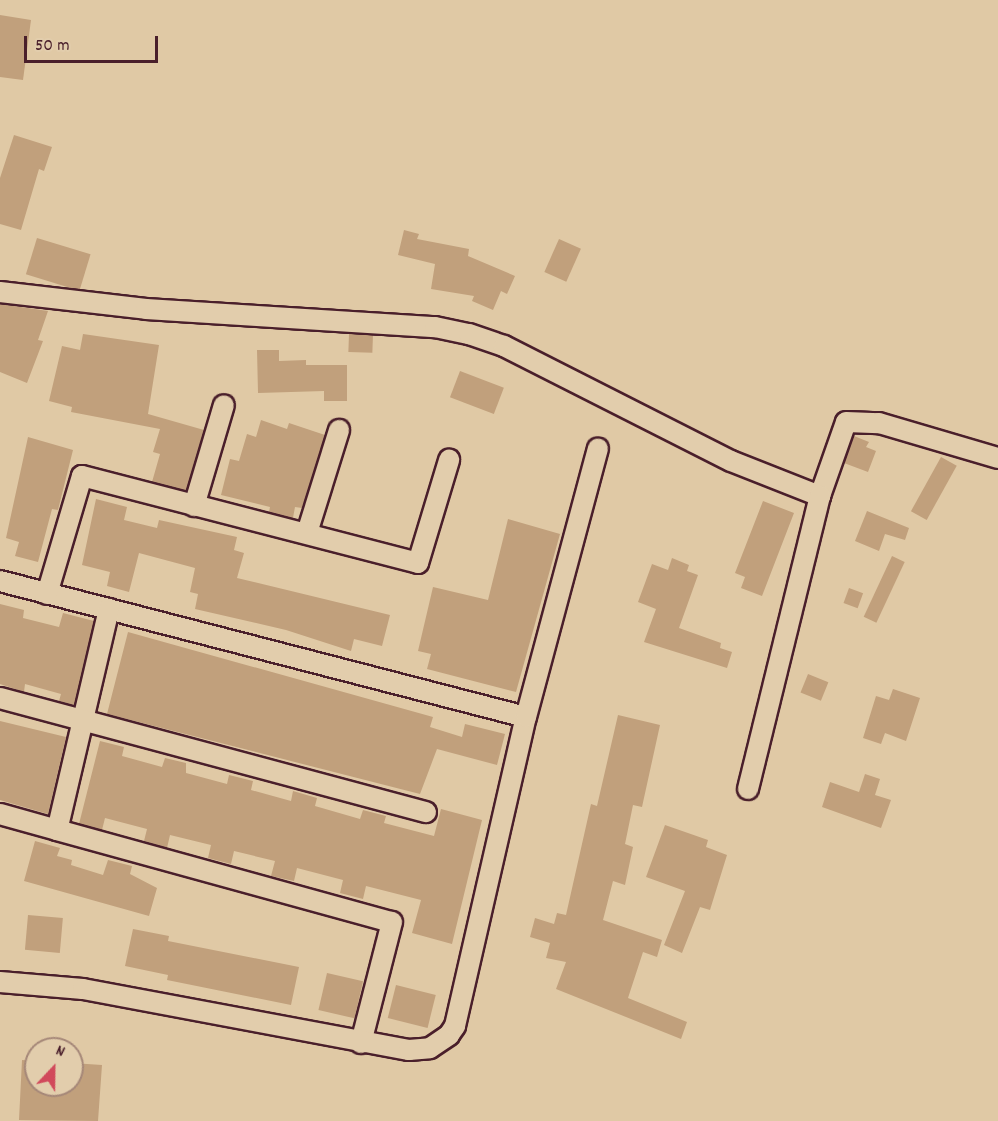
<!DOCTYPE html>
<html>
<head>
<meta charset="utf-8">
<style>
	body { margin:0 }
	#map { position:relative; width:998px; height:1121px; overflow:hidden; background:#e0c9a5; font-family:Dekko,sans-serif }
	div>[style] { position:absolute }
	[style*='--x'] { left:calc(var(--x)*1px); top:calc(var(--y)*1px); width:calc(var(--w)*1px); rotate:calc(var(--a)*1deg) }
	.building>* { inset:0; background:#c1a07c; transform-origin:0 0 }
	.roads { filter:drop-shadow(2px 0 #4a1f2b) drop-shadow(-2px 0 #4a1f2b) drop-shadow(0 2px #4a1f2b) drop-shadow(0 -2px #4a1f2b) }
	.minor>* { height:20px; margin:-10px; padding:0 10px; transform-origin:10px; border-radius:10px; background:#e2cdac }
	span { translate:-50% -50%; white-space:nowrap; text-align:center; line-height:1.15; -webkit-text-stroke:5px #e2cdac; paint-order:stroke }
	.north { position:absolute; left:24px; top:1037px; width:60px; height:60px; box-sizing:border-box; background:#e2cdac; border:2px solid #a58778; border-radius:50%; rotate:22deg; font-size:16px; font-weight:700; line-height:24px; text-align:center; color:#4a1f2b }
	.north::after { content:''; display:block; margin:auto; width:21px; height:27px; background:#d1495b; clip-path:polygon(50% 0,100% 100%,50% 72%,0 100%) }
	.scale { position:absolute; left:24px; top:36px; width:134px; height:27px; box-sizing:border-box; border:3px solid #4a1f2b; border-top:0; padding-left:8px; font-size:18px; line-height:21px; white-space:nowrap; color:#4a1f2b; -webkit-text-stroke:4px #e2cdac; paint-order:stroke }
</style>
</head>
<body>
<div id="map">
	<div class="building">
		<div style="clip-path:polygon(0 15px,31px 20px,23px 80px,0 77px)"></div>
		<div style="clip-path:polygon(14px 135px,52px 147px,44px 171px,39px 169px,21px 230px,0 224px,0 178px)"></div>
		<div style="clip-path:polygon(404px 230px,419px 234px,417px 239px,469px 249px,468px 256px,515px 276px,507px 294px,501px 291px,493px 310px,472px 301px,474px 296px,431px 289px,435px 264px,398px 255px)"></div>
		<div style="left:37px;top:238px;width:56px;height:38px;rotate:17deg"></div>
		<div style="left:559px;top:239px;width:24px;height:36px;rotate:24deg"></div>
		<div style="clip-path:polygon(0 304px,48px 311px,38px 340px,43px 341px,27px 383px,0 372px)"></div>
		<div style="clip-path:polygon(83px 334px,159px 345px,148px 414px,204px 430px,186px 491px,152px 482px,160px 454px,153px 452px,160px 429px,71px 412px,72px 407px,49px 401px,62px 346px,80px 350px)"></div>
		<div style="left:349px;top:334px;width:24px;height:18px;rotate:2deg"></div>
		<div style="clip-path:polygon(257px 350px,279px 350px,279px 361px,306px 360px,306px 365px,347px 365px,347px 401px,324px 401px,324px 391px,258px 393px)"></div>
		<div style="left:460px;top:371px;width:47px;height:28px;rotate:21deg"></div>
		<div style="clip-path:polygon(261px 420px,287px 429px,289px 423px,325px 435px,302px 508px,295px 507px,293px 518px,269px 512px,270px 507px,221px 495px,230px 459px,239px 461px,247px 434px,256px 437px)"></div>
		<div style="clip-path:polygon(854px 436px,869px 442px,866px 447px,876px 451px,868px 472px,844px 463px)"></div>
		<div style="clip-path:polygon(28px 437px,73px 450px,58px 510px,52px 509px,38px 562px,15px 556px,19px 542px,6px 538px)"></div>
		<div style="left:941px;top:457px;width:18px;height:62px;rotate:29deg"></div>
		<div style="clip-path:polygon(96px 499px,127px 507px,124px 520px,157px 528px,159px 520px,237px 537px,234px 550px,244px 553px,237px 578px,390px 615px,382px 646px,354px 639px,351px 651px,286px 630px,195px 609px,198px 594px,190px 592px,195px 568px,139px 553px,129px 592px,107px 586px,110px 572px,82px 565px)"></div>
		<div style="clip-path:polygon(763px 501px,794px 513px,762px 596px,741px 588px,745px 577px,735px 573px)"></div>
		<div style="clip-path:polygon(867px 511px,909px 528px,905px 540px,885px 534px,879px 551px,855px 541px)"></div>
		<div style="clip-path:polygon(508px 519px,560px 534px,516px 692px,427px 669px,431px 654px,418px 651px,433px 587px,488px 600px)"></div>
		<div style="left:892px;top:556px;width:14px;height:67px;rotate:25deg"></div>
		<div style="clip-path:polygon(672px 558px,689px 565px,687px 571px,698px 575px,679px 628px,721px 643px,720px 648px,732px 652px,727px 668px,644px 642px,656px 609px,638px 602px,652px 564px,668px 570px)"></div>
		<div style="left:849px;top:588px;width:15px;height:16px;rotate:20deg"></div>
		<div style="clip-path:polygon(0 604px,24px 610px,23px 618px,59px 627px,63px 613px,94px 621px,74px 705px,59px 701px,61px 694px,25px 684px,24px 692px,0 684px)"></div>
		<div style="clip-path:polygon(128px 632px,433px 717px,430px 727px,462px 737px,465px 724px,505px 734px,497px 765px,437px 749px,420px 794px,107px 714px)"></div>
		<div style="left:808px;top:674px;width:22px;height:20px;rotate:22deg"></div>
		<div style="clip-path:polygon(893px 689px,920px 698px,906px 741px,885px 733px,881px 744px,863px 738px,876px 696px,889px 700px)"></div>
		<div style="clip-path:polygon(618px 715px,660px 725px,642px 807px,633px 805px,625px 844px,633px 847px,625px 885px,613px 881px,603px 920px,662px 940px,657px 957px,643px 952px,628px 998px,687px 1022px,681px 1039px,556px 989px,566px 962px,546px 958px,550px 943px,530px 937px,535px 918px,554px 924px,557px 913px,566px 915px,591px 804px,597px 806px)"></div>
		<div style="clip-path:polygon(0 721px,66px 737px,48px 814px,0 800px)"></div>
		<div style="clip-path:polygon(100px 741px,124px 747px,122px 756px,162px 767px,165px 758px,186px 763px,186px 773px,227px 784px,229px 775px,253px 781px,251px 790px,291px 801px,293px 791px,317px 798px,315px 806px,360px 819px,363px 810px,386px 816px,384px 823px,434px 836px,441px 809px,482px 820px,452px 944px,412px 933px,421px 900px,366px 886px,363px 899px,340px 893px,343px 880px,297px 868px,294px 881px,271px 876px,275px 861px,234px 851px,231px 864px,208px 858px,211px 845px,170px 835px,167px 848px,144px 841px,147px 829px,105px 818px,102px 830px,79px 824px)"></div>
		<div style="clip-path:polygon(865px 774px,880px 779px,875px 795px,891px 800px,881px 828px,822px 807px,830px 782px,859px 792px)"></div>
		<div style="clip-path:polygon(665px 825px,708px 840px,706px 847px,727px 855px,710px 910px,700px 907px,682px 953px,664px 945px,685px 891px,646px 877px)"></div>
		<div style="clip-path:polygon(35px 841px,60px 848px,57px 856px,72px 860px,71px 865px,103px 875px,108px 860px,132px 866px,130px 874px,157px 888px,149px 916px,24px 881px)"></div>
		<div style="left:28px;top:915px;width:35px;height:35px;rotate:5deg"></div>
		<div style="clip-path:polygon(133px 929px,169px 936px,168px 941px,299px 967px,291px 1005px,167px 980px,168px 975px,125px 966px)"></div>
		<div style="left:327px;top:973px;width:37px;height:38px;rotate:13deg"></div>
		<div style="left:396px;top:985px;width:41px;height:34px;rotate:14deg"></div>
		<div style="clip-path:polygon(22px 1060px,36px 1061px,36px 1085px,72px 1085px,72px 1063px,102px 1065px,98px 1121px,19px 1120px)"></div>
	</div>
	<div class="roads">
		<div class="minor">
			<div style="--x:0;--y:292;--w:147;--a:6.6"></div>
			<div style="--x:146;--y:309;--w:290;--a:3.6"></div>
			<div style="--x:435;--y:327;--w:35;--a:12"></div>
			<div style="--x:469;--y:334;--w:37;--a:19"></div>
			<div style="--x:504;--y:346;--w:254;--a:26.9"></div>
			<div style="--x:731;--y:461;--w:96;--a:21.5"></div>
			<div style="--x:820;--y:496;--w:78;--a:-70.6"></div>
			<div style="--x:846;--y:422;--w:33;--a:2"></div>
			<div style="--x:879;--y:423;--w:124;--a:16.4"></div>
			<div style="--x:194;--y:506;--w:105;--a:-73.5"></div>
			<div style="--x:307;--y:533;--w:108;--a:-72.7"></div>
			<div style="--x:0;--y:581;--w:543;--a:14.5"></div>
			<div style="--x:47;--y:594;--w:123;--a:-73.5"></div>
			<div style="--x:82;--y:476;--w:347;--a:14.5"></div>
			<div style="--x:418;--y:563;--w:108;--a:-73.2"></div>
			<div style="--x:109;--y:609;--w:227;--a:103.2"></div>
			<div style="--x:57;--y:830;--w:347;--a:15.4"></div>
			<div style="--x:392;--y:922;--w:125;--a:104.4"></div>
			<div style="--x:0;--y:698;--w:441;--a:15"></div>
			<div style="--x:748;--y:789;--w:302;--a:-76.2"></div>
			<div style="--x:0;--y:814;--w:59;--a:15.7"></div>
			<div style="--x:0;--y:982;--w:83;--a:4.8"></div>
			<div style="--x:83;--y:989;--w:332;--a:10.6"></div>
			<div style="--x:409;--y:1050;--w:21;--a:-5"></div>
			<div style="--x:430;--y:1048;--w:23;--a:-34"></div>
			<div style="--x:449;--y:1035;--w:11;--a:-56"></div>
			<div style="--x:455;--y:1026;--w:317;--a:-77.1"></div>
			<div style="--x:526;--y:717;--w:278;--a:-75"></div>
		</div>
	</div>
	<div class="north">N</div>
	<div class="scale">50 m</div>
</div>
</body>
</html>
